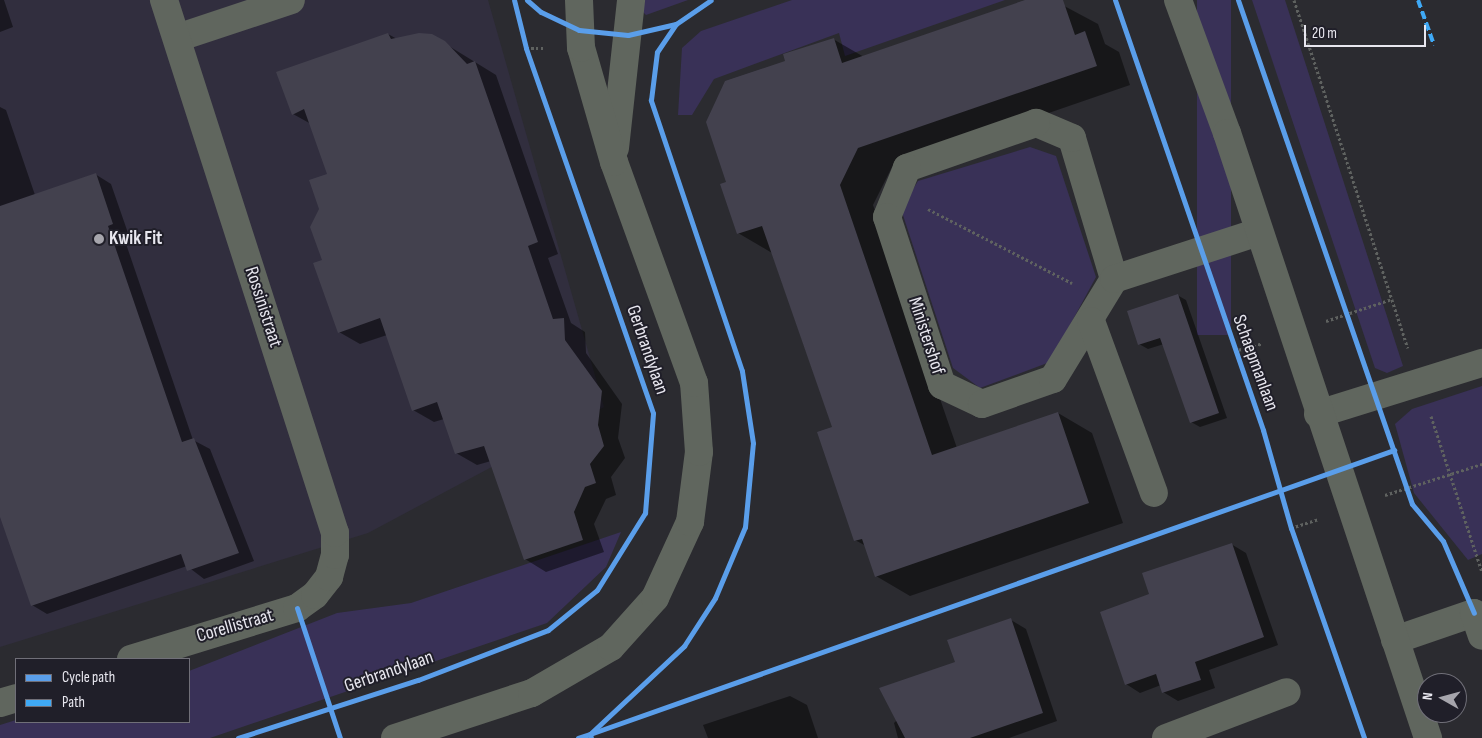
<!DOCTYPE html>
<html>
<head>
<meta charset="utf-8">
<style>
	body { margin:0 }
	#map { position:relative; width:1482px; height:738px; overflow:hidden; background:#2b2b30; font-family:"Sofia Sans Condensed",sans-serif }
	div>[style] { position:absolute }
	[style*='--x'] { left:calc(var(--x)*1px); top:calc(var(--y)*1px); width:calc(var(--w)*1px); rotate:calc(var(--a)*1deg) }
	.built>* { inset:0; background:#312e3e }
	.green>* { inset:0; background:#393157; transform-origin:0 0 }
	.shadow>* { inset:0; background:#0007 }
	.building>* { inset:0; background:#43414e }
	.path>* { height:3px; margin-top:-1.5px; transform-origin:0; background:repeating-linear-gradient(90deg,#5f6260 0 2.5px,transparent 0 5px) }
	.minor>* { height:28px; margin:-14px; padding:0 14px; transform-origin:14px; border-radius:14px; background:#60665e }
	.tertiary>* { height:28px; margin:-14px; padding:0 14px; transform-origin:14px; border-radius:14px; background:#60665e }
	.quiet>* { height:4px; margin-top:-2px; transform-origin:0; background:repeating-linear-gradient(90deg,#3fa9f5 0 8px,transparent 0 12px) }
	.cycleway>* { height:5px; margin:-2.5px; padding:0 2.5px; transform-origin:2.5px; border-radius:2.5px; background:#5a9eea }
	.dots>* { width:14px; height:14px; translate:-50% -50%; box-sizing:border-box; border:2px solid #201f29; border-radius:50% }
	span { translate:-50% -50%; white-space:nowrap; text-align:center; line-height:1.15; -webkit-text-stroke:4px #201f29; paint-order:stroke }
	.poi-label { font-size:19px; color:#e8e7ef; font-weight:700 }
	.left { translate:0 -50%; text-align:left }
	.street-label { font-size:19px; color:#e8e7ef }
	.legend { position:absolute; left:15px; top:658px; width:175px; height:65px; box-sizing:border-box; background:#201f29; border:1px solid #706f78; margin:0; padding:6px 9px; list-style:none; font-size:15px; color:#e8e7ef }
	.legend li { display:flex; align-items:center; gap:10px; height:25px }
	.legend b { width:25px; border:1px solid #706f78 }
	.north { position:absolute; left:1417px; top:673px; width:50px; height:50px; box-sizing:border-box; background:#201f29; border:1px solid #706f78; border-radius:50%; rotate:277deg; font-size:14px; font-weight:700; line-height:20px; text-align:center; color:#e8e7ef }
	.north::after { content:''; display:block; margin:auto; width:18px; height:22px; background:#a6a5ac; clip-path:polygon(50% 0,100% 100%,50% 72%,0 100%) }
	.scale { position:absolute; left:1304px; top:25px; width:122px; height:22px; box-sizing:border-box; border:2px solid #e8e7ef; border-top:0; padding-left:6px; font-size:15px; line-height:18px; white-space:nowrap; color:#e8e7ef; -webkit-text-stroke:4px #201f29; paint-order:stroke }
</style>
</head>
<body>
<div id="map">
	<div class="built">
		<div style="clip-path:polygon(0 0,488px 0,604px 407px,368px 533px,0 647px)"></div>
	</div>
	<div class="green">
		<div style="clip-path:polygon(645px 0,688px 0,646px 15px,642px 11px)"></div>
		<div style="clip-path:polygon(792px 0,1005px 0,845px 56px,839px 33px,714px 79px,692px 115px,678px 115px,682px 48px,701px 31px)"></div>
		<div style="left:1197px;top:0;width:34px;height:335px"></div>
		<div style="clip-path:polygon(1252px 0,1285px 0,1403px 366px,1387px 373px,1375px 368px)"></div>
		<div style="clip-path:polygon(1030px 147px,1056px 156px,1096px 277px,1050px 362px,980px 388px,953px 368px,901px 209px,918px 181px)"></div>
		<div style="clip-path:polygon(1482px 386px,1482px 554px,1468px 560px,1414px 493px,1395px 424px,1412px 409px)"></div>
		<div style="clip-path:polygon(621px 532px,606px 567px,547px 623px,210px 738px,0 738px,0 725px,16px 720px,189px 722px,189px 671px,337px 613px,411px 603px)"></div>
	</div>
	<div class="shadow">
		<div style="clip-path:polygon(0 0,4px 0,13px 27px,0 32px)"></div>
		<div style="clip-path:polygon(1029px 0,1053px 0,1098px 24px,1105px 44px,1119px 52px,1130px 85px,892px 167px,873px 205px,957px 448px,1058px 413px,1092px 433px,1123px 523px,910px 596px,876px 576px,866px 546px,855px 540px,833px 428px,772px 253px,738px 233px,727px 182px,787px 62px,833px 39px,864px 57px)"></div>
		<div style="clip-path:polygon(388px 34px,397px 39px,431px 35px,496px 75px,558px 254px,548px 258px,571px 323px,585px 332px,586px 353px,622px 404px,618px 438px,625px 458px,611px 477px,616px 495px,606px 499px,594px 524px,604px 552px,546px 572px,525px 559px,491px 461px,477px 465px,456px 453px,444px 419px,434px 422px,413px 410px,387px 335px,360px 344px,339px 332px,321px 209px,329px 175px,311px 124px,293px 114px)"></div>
		<div style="clip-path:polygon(0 107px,6px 110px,35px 195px,95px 174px,111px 184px,128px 233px,123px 235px,193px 440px,210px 449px,254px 561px,204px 579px,187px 566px,47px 614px,32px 605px,0 513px)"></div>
		<div style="clip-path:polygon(1177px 295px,1186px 300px,1227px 418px,1200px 427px,1191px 422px,1164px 344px,1148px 349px,1139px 344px)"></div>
		<div style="clip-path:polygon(1231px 544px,1246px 553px,1278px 645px,1209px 670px,1215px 688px,1178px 701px,1163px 692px,1161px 685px,1140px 693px,1126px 684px,1151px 595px)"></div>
		<div style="clip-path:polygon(1011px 620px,1026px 629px,1057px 721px,1009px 738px,898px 738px,894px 723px,957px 663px)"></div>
		<div style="clip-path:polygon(790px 696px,807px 705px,818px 738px,708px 738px,703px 725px)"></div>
	</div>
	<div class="building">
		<div style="clip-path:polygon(1025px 0,1063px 0,1075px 35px,1085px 31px,1097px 66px,858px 148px,840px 185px,932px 455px,1058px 412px,1089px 503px,875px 577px,862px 539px,854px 541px,817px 432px,832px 427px,762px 226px,737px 234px,720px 184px,726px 182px,706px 122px,725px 81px,785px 61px,783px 54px,834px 38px,842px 63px)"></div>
		<div style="clip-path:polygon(388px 33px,391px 39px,419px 33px,432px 34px,445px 41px,467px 64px,475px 61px,538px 242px,528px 246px,553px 319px,564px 318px,565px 340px,602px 391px,598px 425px,604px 446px,590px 464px,596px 483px,585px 487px,574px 512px,583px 540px,524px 560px,484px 446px,455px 454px,437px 402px,412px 411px,380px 318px,338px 333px,313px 263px,322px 260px,310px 227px,319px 209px,309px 180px,327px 174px,304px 109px,292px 115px,276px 72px)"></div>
		<div style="clip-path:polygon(96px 173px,113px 224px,108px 226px,182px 442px,194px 438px,239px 553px,187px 571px,181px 554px,31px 606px,0 517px,0 206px)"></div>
		<div style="clip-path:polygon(1178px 294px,1219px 413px,1190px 423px,1160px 338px,1138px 345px,1127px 311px)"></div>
		<div style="clip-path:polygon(1232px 543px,1264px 637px,1195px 662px,1201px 680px,1162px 693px,1156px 674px,1125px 685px,1100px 612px,1149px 594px,1142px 573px)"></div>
		<div style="clip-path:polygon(1011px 618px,1043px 713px,970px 738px,905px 738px,879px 688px,955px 662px,947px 640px)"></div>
	</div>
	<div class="path">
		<div style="--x:1294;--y:0;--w:366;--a:71.9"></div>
		<div style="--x:526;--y:48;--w:19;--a:0"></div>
		<div style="--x:928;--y:209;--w:162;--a:27.2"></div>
		<div style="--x:1326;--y:321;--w:70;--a:-18.4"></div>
		<div style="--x:1234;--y:351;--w:28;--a:-15"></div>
		<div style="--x:1431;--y:416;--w:164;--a:71.9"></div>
		<div style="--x:1385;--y:495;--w:102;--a:-17.7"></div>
		<div style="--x:1291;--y:528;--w:28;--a:-18"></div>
	</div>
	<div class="minor">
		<div style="--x:177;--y:38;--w:120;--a:-18.4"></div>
		<div style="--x:1114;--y:279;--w:147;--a:-106.6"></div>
		<div style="--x:1072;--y:138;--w:39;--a:-157"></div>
		<div style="--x:1036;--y:123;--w:137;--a:160.8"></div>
		<div style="--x:907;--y:168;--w:53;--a:112.2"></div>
		<div style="--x:887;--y:217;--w:177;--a:71.9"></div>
		<div style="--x:942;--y:385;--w:44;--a:25.4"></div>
		<div style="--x:982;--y:404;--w:75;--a:-19.4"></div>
		<div style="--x:1053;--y:379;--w:117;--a:-58.6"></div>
		<div style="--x:1114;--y:279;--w:152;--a:-18"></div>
		<div style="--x:1091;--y:321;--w:183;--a:69.9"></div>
		<div style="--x:1318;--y:414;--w:172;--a:-17.3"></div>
		<div style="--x:1395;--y:640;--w:83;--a:-18.9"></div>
		<div style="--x:1474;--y:613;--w:24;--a:71"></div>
		<div style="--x:131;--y:659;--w:174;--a:-17.1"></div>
		<div style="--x:297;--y:608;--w:22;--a:-36"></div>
		<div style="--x:315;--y:595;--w:23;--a:-52"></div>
		<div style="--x:329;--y:577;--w:23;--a:-75"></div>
		<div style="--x:335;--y:555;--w:22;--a:-90"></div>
		<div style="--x:335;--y:533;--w:560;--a:-107.79"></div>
		<div style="--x:0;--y:703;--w:17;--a:-17"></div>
		<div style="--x:1166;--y:738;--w:129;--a:-20.8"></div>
	</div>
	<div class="tertiary">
		<div style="--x:1178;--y:0;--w:142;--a:69.8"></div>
		<div style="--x:1227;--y:133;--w:638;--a:71.62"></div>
		<div style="--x:615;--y:148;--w:149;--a:-83.8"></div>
		<div style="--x:395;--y:738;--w:144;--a:-18.2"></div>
		<div style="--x:532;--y:693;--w:91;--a:-30.2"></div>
		<div style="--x:611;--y:647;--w:66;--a:-48.1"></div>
		<div style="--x:655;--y:598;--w:84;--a:-65.3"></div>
		<div style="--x:690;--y:522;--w:71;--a:-82.7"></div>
		<div style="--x:699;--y:452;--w:69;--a:-94.1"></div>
		<div style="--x:694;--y:383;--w:235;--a:-109.9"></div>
		<div style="--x:614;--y:162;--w:119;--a:-106.1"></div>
		<div style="--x:581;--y:48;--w:48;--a:-92.4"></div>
	</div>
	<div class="quiet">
		<div style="--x:1418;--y:0;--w:48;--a:70.4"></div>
	</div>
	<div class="cycleway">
		<div style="--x:527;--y:0;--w:18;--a:41"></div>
		<div style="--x:541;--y:12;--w:42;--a:25.3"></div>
		<div style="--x:579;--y:30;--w:49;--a:5.8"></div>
		<div style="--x:628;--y:35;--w:49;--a:-12.9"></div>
		<div style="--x:676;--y:24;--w:42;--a:-34.4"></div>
		<div style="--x:1115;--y:0;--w:455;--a:71"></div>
		<div style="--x:1263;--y:430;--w:102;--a:74.1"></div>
		<div style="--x:1291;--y:528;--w:222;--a:70.8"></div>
		<div style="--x:1238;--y:0;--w:533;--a:70.95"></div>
		<div style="--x:1412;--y:504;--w:48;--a:50"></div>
		<div style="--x:1443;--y:541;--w:78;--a:66.7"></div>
		<div style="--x:297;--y:608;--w:137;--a:71.7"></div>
		<div style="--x:238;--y:738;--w:189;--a:-17.9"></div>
		<div style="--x:418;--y:680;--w:139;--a:-21"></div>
		<div style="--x:548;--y:630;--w:63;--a:-39.2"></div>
		<div style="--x:597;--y:590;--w:91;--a:-58.1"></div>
		<div style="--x:645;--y:513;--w:100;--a:-85.4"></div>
		<div style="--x:653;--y:413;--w:386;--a:-109.2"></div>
		<div style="--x:526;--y:48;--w:49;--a:-104"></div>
		<div style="--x:578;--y:738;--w:13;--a:-18"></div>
		<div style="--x:590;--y:734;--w:129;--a:-43.1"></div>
		<div style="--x:684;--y:646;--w:57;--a:-57.1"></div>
		<div style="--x:715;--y:598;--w:77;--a:-67.1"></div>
		<div style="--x:745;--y:527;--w:84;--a:-84.6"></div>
		<div style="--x:753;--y:443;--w:73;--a:-98.7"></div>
		<div style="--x:742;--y:371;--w:286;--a:-108.6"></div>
		<div style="--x:651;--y:100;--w:48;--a:-82.9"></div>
		<div style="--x:657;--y:52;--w:34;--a:-56"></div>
		<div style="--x:591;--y:738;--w:4;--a:-104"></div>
		<div style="--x:590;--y:734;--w:853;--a:-19.45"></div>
	</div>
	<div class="dots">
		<div style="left:99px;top:239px;background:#a6a5ac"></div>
	</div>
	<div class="poi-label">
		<span class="left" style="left:109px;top:239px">Kwik Fit</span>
	</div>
	<div class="street-label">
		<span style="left:263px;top:307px;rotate:72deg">Rossinistraat</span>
		<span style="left:926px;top:336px;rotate:72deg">Ministershof</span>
		<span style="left:647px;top:350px;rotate:71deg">Gerbrandylaan</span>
		<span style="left:1255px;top:363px;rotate:70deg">Schaepmanlaan</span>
		<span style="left:235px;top:626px;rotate:-16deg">Corellistraat</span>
		<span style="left:389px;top:672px;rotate:-19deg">Gerbrandylaan</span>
	</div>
	<ul class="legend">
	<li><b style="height:6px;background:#5a9eea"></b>Cycle path</li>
	<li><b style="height:6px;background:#3fa9f5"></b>Path</li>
	</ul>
	<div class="north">N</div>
	<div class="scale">20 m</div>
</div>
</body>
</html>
